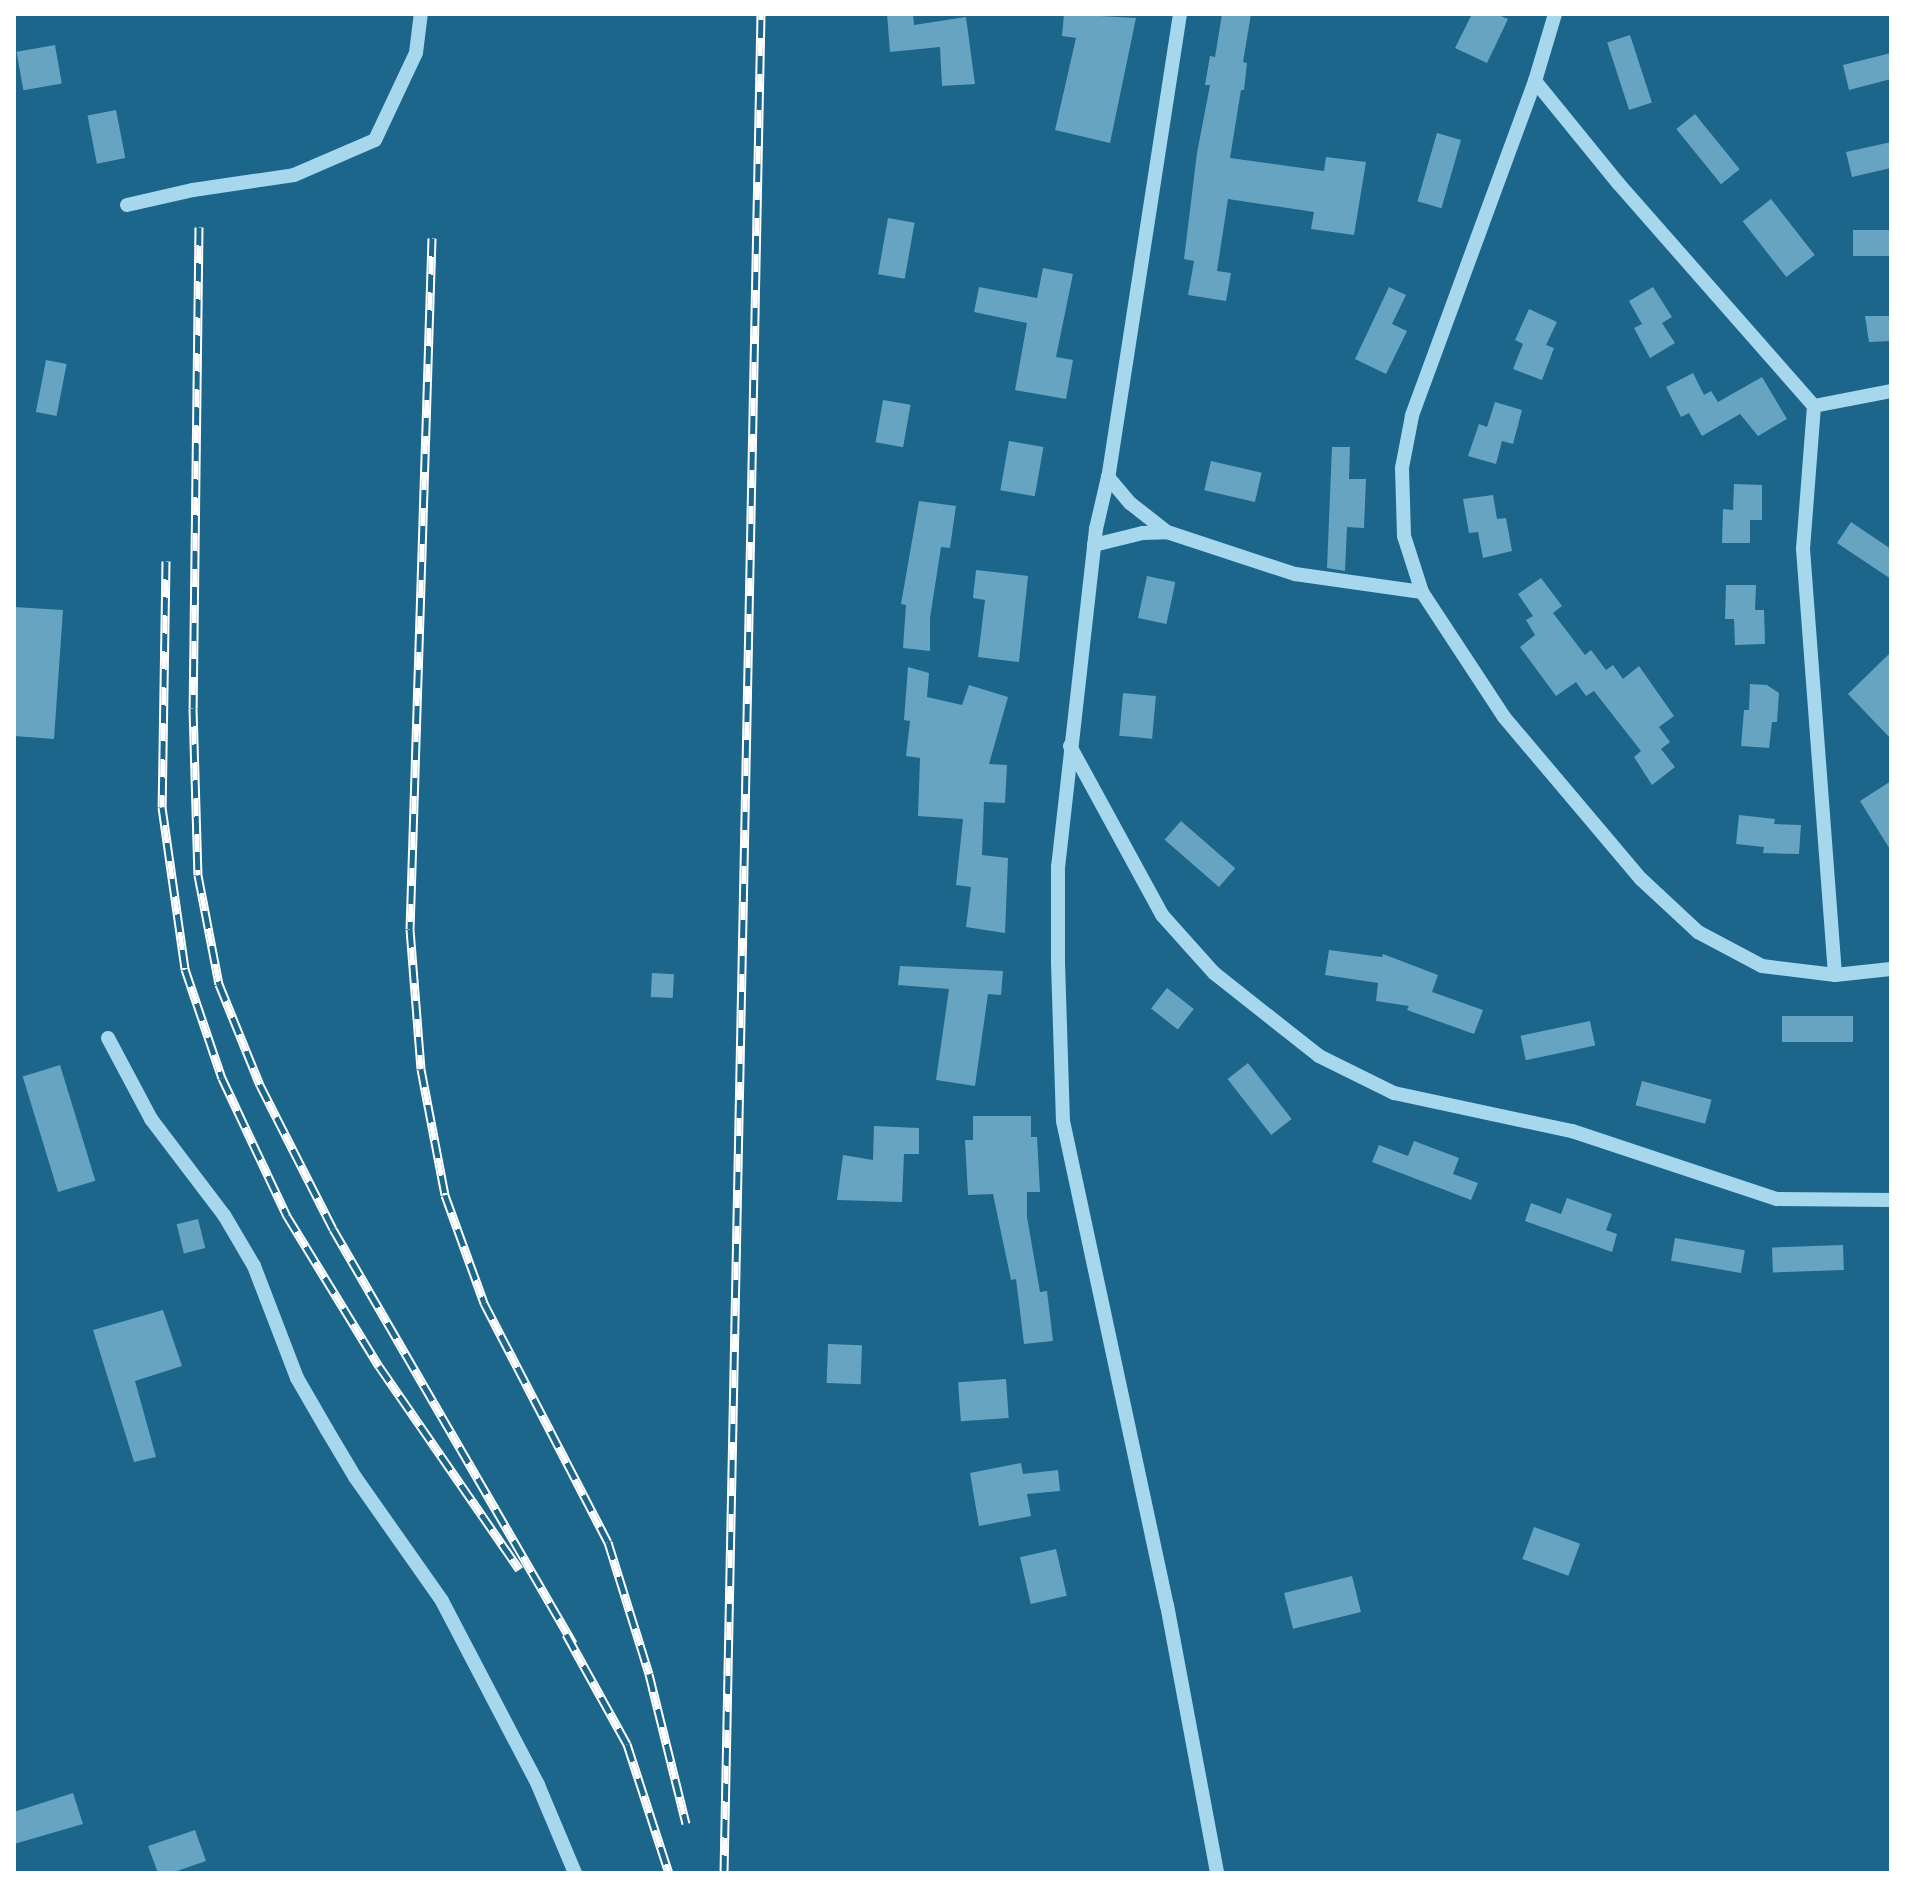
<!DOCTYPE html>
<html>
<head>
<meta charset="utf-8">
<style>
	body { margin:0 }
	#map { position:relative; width:1905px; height:1887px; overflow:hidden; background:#1c668b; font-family:Overpass,sans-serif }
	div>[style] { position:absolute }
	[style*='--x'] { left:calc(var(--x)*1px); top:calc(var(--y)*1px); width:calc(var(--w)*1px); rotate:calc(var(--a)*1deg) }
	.building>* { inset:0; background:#66a4c1; transform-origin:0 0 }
	.minor>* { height:14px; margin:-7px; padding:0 7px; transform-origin:7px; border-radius:7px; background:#a7d7ed }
	.rail>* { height:9px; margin-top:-4.5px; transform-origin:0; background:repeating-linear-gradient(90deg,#1c668b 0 18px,#fff 0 36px); box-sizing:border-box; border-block:2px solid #fff }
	span { translate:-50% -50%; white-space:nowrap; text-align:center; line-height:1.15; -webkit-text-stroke:8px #1c668b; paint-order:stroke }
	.frame { position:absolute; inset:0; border:16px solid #fff; pointer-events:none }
</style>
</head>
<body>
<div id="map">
	<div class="building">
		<div style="clip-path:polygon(887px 14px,913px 14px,914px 25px,966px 17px,975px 84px,942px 86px,940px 47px,890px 52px)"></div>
		<div style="clip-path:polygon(1064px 14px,1136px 18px,1110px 143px,1055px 130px,1076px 38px,1062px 36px)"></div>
		<div style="clip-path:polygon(1222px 14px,1251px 14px,1243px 62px,1247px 63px,1244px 90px,1241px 90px,1230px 158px,1324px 171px,1326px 157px,1366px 162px,1354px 235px,1311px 229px,1314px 212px,1228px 199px,1217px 271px,1231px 273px,1226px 301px,1188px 295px,1194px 261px,1184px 259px,1197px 153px,1210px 85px,1205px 85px,1210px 56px,1215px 57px)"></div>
		<div style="clip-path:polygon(1472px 14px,1496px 14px,1508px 19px,1487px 63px,1455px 48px)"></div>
		<div style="left:1630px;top:35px;width:71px;height:24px;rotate:72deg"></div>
		<div style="left:55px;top:45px;width:39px;height:39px;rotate:80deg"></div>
		<div style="clip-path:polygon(1891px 53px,1891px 79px,1849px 90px,1843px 65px)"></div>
		<div style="left:116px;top:110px;width:49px;height:29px;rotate:79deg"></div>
		<div style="left:1695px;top:114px;width:71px;height:24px;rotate:51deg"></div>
		<div style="left:1437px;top:133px;width:25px;height:71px;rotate:16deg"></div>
		<div style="clip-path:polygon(1891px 142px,1891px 168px,1852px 177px,1846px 152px)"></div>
		<div style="left:1771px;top:199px;width:71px;height:36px;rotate:52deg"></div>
		<div style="left:888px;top:218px;width:27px;height:57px;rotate:10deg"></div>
		<div style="left:1891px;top:230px;width:26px;height:38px;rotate:90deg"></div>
		<div style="clip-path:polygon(1043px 268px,1073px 274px,1056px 357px,1073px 360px,1066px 399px,1015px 390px,1027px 323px,974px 312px,979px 287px,1037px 298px)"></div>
		<div style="clip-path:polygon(1389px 287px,1406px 295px,1392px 324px,1407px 331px,1386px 374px,1355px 359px)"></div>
		<div style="clip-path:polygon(1653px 287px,1672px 317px,1662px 323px,1675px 343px,1650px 358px,1634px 328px,1642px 324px,1629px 301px)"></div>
		<div style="clip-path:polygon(1529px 309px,1557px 322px,1546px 345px,1554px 348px,1542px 380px,1513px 369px,1523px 344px,1515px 340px)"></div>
		<div style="clip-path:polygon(1865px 316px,1891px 316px,1891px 341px,1869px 342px)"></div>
		<div style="left:46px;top:360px;width:21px;height:53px;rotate:11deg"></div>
		<div style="clip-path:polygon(1693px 373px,1704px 395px,1711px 391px,1718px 402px,1762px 377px,1787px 419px,1758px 436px,1740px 414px,1702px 436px,1689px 413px,1681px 417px,1666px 387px)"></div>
		<div style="left:883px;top:400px;width:28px;height:43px;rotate:10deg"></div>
		<div style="clip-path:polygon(1495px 402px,1522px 410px,1513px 444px,1502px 441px,1496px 464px,1468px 456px,1479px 424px,1487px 427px)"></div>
		<div style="left:1009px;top:441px;width:35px;height:50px;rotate:10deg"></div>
		<div style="clip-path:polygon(1332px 447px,1350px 447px,1349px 479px,1366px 479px,1364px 528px,1347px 527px,1345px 571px,1327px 568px)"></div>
		<div style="left:1211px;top:461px;width:52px;height:30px;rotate:13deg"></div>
		<div style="clip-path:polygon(1734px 484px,1762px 485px,1762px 520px,1750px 520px,1750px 543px,1722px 543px,1723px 509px,1733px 510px)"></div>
		<div style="clip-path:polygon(1493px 495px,1497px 519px,1506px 518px,1512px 551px,1483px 558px,1478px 532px,1469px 533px,1463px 499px)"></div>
		<div style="clip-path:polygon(919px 501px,956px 506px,950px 548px,941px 547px,930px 618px,930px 651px,903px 648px,906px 605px,901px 604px)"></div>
		<div style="clip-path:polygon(1851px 522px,1891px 549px,1891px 579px,1837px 543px)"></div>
		<div style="clip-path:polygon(976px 570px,1028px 576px,1019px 662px,978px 657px,985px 600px,973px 598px)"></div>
		<div style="left:1147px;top:576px;width:29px;height:43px;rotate:12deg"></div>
		<div style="clip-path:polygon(1541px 578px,1562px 606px,1553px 613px,1585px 655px,1591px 650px,1606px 670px,1613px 665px,1623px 679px,1639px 666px,1674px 716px,1659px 727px,1670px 742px,1661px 749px,1675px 767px,1652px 785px,1634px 757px,1641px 751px,1594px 691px,1586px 696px,1576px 682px,1556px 696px,1520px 647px,1535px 635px,1526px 620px,1533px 616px,1518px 594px)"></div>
		<div style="clip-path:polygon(1726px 585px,1756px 585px,1755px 610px,1764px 610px,1765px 644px,1735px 645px,1734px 619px,1725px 619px)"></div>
		<div style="clip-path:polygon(14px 607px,63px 610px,54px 739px,14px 736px)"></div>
		<div style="clip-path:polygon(1891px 652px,1891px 739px,1848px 694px)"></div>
		<div style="clip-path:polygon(908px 667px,929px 673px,927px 697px,962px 705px,969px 685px,1008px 697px,989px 764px,1007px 765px,1005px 803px,984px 802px,982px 855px,1008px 858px,1005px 933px,966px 927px,971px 887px,956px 885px,963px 819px,918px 816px,920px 758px,906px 756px,910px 721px,904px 720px)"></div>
		<div style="clip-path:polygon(1750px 684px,1767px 685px,1779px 693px,1777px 722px,1772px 722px,1769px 748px,1741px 746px,1744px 710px,1749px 710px)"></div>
		<div style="left:1123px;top:693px;width:33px;height:43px;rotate:5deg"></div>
		<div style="clip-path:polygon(1891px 781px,1891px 851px,1860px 801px)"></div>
		<div style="clip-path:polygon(1739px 815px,1775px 819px,1774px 824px,1801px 825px,1799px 854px,1763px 853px,1764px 847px,1736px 844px)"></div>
		<div style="left:1181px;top:821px;width:72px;height:25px;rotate:41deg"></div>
		<div style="clip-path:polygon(1329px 950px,1382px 957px,1383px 954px,1438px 975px,1432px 992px,1483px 1010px,1474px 1034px,1407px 1010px,1409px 1006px,1376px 1001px,1378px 983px,1325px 975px)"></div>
		<div style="clip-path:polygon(900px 966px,1003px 971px,1001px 995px,988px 994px,975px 1086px,936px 1080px,949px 989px,898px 985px)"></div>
		<div style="left:652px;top:973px;width:22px;height:24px;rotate:3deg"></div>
		<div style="left:1167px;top:988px;width:34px;height:26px;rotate:38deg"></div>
		<div style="left:1853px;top:1016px;width:26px;height:71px;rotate:90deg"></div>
		<div style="left:1590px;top:1021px;width:25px;height:71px;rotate:78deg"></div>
		<div style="left:1248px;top:1063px;width:71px;height:26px;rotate:52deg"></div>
		<div style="left:60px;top:1065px;width:121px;height:39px;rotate:73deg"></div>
		<div style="left:1642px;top:1081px;width:72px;height:25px;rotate:15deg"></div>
		<div style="clip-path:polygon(973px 1116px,1031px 1116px,1031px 1137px,1037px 1137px,1040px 1192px,1027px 1192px,1027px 1217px,1040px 1292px,1047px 1291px,1053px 1341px,1024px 1344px,1016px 1279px,1011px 1280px,993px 1194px,968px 1195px,965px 1140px,973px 1140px)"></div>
		<div style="clip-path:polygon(874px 1126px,919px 1128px,919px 1154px,904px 1154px,902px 1202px,837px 1200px,843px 1155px,873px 1160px)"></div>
		<div style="clip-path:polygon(1414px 1141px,1459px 1158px,1453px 1174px,1478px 1183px,1471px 1200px,1372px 1162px,1379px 1145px,1408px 1156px)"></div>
		<div style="clip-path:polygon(1567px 1198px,1612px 1214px,1606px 1230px,1617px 1234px,1612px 1252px,1525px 1221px,1531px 1203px,1561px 1214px)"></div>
		<div style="left:198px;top:1219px;width:30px;height:22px;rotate:76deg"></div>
		<div style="left:1675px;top:1238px;width:71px;height:23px;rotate:10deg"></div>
		<div style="left:1843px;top:1245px;width:25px;height:71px;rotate:88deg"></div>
		<div style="clip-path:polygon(163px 1310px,182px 1366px,135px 1381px,156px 1457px,134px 1462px,93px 1330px)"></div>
		<div style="left:828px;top:1344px;width:34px;height:39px;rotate:2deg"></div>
		<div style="left:1006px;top:1379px;width:39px;height:48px;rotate:86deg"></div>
		<div style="clip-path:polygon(1021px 1463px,1023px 1474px,1058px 1470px,1060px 1491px,1027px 1494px,1031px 1516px,979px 1526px,970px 1473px)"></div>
		<div style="left:1534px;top:1527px;width:49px;height:34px;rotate:20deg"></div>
		<div style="left:1056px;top:1549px;width:48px;height:37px;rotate:77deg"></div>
		<div style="left:1352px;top:1576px;width:37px;height:70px;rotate:76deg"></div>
		<div style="clip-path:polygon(73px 1793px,83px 1824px,14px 1844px,14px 1812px)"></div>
		<div style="clip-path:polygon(195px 1830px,206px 1861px,171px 1873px,158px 1873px,148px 1846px)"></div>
	</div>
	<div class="minor">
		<div style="--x:1180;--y:14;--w:469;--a:98.8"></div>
		<div style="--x:1108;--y:477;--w:53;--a:103"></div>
		<div style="--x:1096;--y:529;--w:339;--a:96.4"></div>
		<div style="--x:1058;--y:866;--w:97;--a:90"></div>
		<div style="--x:1058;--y:963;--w:158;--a:88.2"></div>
		<div style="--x:1063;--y:1121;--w:495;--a:77.9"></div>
		<div style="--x:1167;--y:1605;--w:273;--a:79.4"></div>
		<div style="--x:1555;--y:14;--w:70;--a:106.6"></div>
		<div style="--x:1535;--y:81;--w:357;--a:110.2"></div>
		<div style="--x:1412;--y:416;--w:53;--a:100.9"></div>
		<div style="--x:1402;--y:468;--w:68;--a:88.3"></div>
		<div style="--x:1404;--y:536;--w:59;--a:72.2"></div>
		<div style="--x:1422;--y:592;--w:149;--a:56.7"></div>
		<div style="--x:1504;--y:717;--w:212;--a:49.8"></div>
		<div style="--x:1641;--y:879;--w:78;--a:42.9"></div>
		<div style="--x:1698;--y:932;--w:72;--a:28"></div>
		<div style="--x:1762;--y:966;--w:74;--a:7"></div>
		<div style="--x:1835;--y:975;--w:56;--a:-6.1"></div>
		<div style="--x:1535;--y:81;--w:132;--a:50.9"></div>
		<div style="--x:1618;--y:183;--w:297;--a:48.7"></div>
		<div style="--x:1814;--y:406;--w:143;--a:94.4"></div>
		<div style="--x:1803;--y:549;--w:427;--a:85.7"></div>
		<div style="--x:127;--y:205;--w:68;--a:-12.8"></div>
		<div style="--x:193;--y:190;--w:102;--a:-8.4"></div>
		<div style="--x:294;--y:175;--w:88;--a:-23.4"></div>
		<div style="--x:375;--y:140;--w:96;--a:-64.8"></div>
		<div style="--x:416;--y:53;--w:39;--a:-83"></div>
		<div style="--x:1814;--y:406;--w:78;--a:-11"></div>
		<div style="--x:1108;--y:477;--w:34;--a:50"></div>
		<div style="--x:1130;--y:503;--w:47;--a:38.1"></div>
		<div style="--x:1167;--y:532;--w:135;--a:18.2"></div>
		<div style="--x:1295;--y:574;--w:128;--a:8.1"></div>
		<div style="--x:1094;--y:545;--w:50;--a:-13.8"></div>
		<div style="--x:1143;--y:533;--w:24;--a:-2"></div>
		<div style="--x:1070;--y:746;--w:192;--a:61.4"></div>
		<div style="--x:1162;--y:915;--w:78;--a:48.1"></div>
		<div style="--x:1214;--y:973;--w:134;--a:38.3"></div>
		<div style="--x:1319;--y:1056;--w:84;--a:26.3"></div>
		<div style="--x:1394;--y:1093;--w:182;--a:12.1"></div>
		<div style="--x:1572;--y:1131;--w:216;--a:18.4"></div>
		<div style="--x:1777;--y:1199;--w:114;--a:0.5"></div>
		<div style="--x:108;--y:1038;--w:92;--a:62"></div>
		<div style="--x:151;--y:1119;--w:121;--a:52.8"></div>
		<div style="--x:224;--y:1215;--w:59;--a:59.5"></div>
		<div style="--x:254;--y:1266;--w:120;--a:69"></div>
		<div style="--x:297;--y:1378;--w:60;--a:60"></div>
		<div style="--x:327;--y:1430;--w:55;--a:59.2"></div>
		<div style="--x:355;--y:1477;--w:151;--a:54.9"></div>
		<div style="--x:442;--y:1601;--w:208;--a:62.4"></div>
		<div style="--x:538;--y:1785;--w:95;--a:67.2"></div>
	</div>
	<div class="rail">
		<div style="--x:199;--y:227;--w:481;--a:90.7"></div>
		<div style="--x:193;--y:708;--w:167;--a:88.3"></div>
		<div style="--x:198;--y:875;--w:111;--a:79.1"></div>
		<div style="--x:219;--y:984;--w:109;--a:67.9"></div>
		<div style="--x:260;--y:1085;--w:161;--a:63.1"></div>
		<div style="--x:333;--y:1229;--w:479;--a:59.9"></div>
		<div style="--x:432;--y:238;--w:691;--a:91.82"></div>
		<div style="--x:410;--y:929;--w:140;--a:85.5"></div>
		<div style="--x:421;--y:1069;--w:128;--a:79.2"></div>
		<div style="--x:445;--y:1195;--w:115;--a:70.1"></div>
		<div style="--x:484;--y:1303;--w:269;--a:62.6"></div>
		<div style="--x:608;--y:1542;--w:138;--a:72.7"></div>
		<div style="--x:649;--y:1674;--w:154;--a:76.1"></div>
		<div style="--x:166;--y:561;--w:246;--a:90.9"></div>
		<div style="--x:162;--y:807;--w:164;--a:81.9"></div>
		<div style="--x:185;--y:969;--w:115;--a:71.3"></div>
		<div style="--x:222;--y:1078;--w:153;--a:64.8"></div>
		<div style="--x:287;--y:1216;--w:176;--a:58.5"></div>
		<div style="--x:379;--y:1366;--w:247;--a:55.4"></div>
		<div style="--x:566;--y:1634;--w:126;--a:61"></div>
		<div style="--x:627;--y:1744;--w:136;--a:72"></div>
		<div style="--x:724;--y:1873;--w:1859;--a:-88.86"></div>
	</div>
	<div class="frame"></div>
</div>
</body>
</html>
